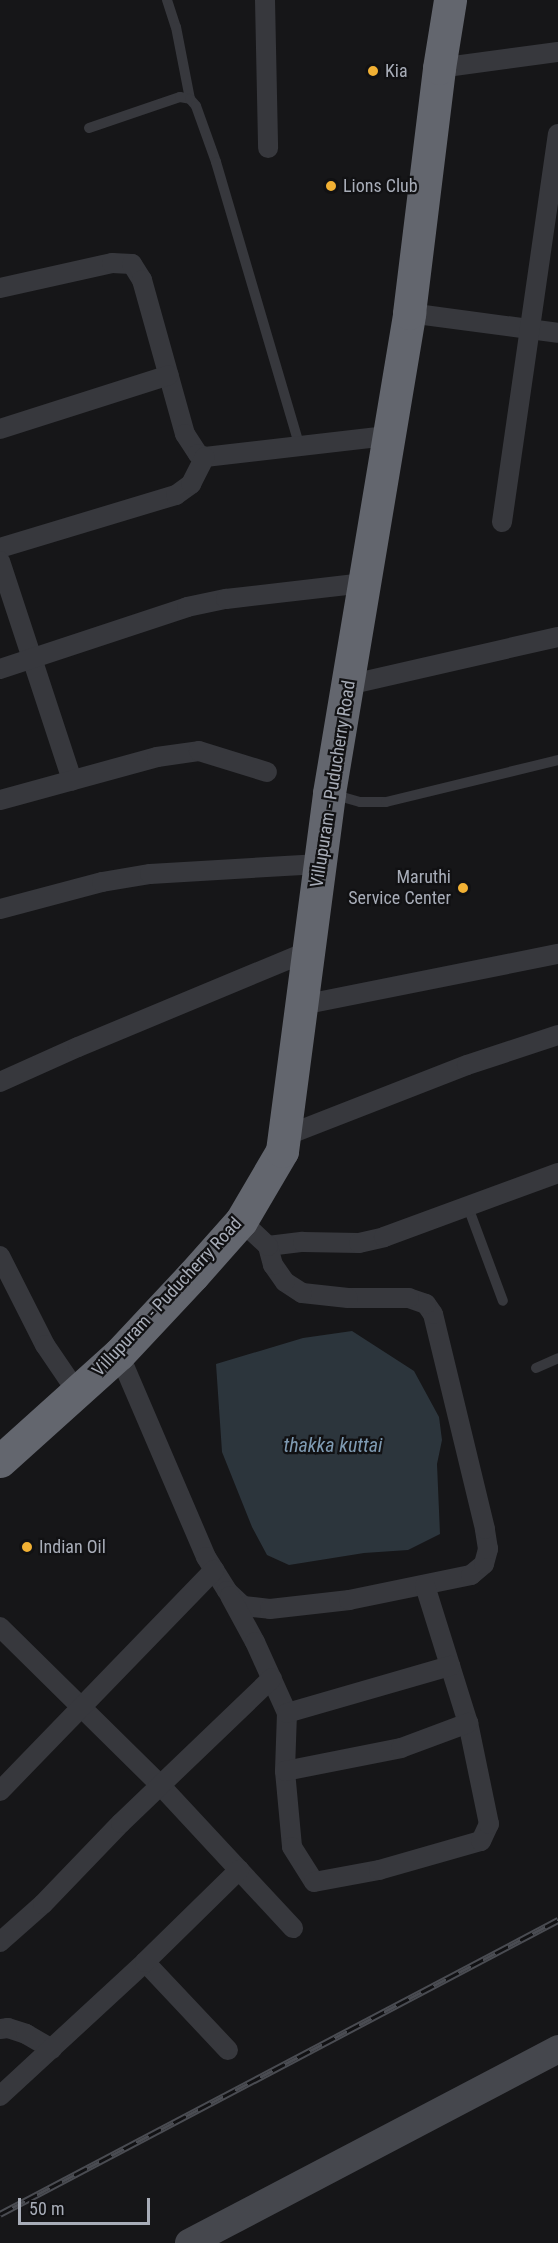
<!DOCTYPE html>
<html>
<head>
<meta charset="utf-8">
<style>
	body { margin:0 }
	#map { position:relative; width:558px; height:2243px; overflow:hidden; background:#161618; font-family:"Roboto Condensed",sans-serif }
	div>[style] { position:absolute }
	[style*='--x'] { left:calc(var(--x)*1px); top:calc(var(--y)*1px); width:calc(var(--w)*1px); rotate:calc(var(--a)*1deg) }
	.water>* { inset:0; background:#2c353c }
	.lane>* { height:10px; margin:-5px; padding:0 5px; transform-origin:5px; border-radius:5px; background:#37383d }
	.street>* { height:20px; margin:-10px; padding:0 10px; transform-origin:10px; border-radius:10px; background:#37383d }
	.secondary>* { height:28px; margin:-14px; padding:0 14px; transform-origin:14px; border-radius:14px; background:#45474d }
	.highway>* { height:33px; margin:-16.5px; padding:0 16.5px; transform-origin:16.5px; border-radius:16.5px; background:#63666e }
	.rail>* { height:7px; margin-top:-3.5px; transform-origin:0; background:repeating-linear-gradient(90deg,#111113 0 14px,#4a4c52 0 28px); box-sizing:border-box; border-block:2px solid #4a4c52 }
	.dots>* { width:16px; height:16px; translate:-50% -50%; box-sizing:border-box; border:3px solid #111113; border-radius:50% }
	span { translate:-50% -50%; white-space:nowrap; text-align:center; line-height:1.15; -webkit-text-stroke:4.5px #111113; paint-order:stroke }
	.poi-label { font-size:18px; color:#a8adb8 }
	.left { translate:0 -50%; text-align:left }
	.right { translate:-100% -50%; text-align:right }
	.street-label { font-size:18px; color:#a8adb8 }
	.water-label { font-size:20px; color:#7f9bb3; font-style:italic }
	.scale { position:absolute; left:18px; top:2198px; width:132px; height:27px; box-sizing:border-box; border:3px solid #a8adb8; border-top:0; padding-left:8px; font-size:18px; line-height:21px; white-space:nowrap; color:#a8adb8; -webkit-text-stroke:4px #111113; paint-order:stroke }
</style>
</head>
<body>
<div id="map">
	<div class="water">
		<div style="clip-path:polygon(352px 1331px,414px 1371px,439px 1417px,442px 1440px,437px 1464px,440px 1534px,408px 1550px,364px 1553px,289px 1565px,267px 1555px,252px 1527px,222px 1452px,216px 1364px,303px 1338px)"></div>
	</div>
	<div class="lane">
		<div style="--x:167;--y:0;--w:28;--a:72"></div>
		<div style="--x:176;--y:27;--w:73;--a:79"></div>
		<div style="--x:89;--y:128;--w:96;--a:-18.8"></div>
		<div style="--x:180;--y:97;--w:10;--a:11"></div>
		<div style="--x:190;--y:99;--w:9;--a:49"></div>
		<div style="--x:196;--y:106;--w:59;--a:70.3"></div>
		<div style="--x:216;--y:162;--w:297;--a:73.6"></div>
		<div style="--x:332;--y:794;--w:29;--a:16"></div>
		<div style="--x:360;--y:802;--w:26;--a:0"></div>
		<div style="--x:386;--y:802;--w:177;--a:-13.7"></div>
		<div style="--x:468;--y:1207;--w:100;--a:69.6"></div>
		<div style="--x:536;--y:1368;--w:24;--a:-24"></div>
	</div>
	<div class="street">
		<div style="--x:265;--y:0;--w:148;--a:88.8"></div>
		<div style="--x:439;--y:68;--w:120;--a:-7.7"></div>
		<div style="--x:0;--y:288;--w:115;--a:-12.6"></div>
		<div style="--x:112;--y:263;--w:20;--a:3"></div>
		<div style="--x:132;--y:264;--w:19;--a:58"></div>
		<div style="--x:142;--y:280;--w:160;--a:74.4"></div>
		<div style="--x:185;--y:434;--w:24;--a:57"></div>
		<div style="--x:198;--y:454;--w:8;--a:23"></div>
		<div style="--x:205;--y:457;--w:183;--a:-6.6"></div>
		<div style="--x:409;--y:313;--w:150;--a:7.6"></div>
		<div style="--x:0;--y:429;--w:177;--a:-17.7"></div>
		<div style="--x:502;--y:522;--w:392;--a:-81.8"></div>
		<div style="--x:0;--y:548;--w:184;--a:-16.8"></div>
		<div style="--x:176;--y:495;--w:19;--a:-36"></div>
		<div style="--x:191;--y:484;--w:30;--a:-63"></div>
		<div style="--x:0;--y:561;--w:231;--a:71.8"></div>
		<div style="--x:0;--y:669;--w:197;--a:-18.3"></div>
		<div style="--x:187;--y:607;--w:40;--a:-12"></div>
		<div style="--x:226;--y:599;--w:139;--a:-6.6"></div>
		<div style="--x:348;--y:685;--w:215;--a:-12.9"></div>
		<div style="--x:0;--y:800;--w:163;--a:-15.3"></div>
		<div style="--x:157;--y:757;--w:42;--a:-8.1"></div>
		<div style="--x:199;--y:751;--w:71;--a:17.2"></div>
		<div style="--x:0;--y:909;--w:106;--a:-14.8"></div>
		<div style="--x:102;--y:882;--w:49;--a:-9.5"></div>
		<div style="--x:150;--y:874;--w:170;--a:-3.4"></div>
		<div style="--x:302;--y:1005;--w:261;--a:-11.3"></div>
		<div style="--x:0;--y:1082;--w:85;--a:-24.2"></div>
		<div style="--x:78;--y:1047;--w:250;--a:-22.6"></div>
		<div style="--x:285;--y:1136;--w:195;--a:-21.3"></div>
		<div style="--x:467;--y:1065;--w:96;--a:-18.2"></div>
		<div style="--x:268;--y:1246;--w:35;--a:-7"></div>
		<div style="--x:303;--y:1242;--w:56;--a:1"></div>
		<div style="--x:359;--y:1243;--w:26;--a:-13"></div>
		<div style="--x:384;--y:1237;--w:185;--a:-20.2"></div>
		<div style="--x:0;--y:1256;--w:100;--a:63.2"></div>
		<div style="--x:45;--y:1345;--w:57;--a:55.8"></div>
		<div style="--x:119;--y:1354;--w:221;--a:66.8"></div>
		<div style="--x:206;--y:1557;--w:40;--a:58"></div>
		<div style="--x:227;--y:1591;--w:22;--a:43"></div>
		<div style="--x:243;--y:1606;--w:27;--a:6"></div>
		<div style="--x:270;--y:1609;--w:80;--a:-6.5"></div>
		<div style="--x:349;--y:1600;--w:125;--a:-11.6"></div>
		<div style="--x:471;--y:1575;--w:17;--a:-40"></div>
		<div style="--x:484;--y:1564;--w:16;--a:-75"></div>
		<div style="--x:488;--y:1549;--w:20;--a:-99"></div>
		<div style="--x:485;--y:1529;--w:221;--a:-103.6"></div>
		<div style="--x:433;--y:1314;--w:12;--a:-125"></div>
		<div style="--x:426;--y:1304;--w:18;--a:-161"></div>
		<div style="--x:409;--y:1298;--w:61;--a:180"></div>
		<div style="--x:348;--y:1298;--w:46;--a:-173.8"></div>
		<div style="--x:302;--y:1293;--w:20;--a:-147"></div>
		<div style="--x:285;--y:1282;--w:21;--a:-125"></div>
		<div style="--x:273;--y:1265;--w:20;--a:-105"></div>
		<div style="--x:268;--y:1246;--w:37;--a:-137"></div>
		<div style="--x:230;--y:1596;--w:52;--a:61.5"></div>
		<div style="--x:255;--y:1642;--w:78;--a:65.7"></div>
		<div style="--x:287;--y:1713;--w:58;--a:92"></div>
		<div style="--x:285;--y:1771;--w:76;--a:84.7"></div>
		<div style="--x:292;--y:1847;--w:41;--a:57.8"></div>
		<div style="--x:314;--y:1882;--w:66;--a:-10.5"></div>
		<div style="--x:379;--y:1870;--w:106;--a:-15.9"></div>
		<div style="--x:481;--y:1841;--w:19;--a:-65"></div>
		<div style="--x:489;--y:1824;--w:103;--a:-101.7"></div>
		<div style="--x:468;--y:1723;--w:144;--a:-107.4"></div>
		<div style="--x:0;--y:1627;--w:226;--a:44.6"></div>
		<div style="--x:161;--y:1786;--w:194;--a:47.1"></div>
		<div style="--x:287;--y:1713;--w:170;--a:-16.1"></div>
		<div style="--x:285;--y:1771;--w:118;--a:-11.2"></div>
		<div style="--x:401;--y:1748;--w:72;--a:-20.5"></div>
		<div style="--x:0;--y:1791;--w:308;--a:-45.9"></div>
		<div style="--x:0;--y:1942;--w:57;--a:-41.5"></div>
		<div style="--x:43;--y:1904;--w:112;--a:-46.1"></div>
		<div style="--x:121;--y:1823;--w:209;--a:-43.8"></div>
		<div style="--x:145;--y:1962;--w:121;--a:46.7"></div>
		<div style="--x:0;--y:2029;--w:8;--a:-7"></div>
		<div style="--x:8;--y:2028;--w:19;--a:18"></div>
		<div style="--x:26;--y:2034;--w:30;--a:30"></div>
		<div style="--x:0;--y:2096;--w:197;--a:-42.7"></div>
		<div style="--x:145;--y:1962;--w:132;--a:-44.4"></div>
	</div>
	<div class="secondary">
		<div style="--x:189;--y:2243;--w:417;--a:-27.7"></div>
	</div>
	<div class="highway">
		<div style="--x:0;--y:1461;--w:160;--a:-42"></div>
		<div style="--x:119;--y:1354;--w:108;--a:-46.9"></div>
		<div style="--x:193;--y:1275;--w:72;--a:-48.4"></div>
		<div style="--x:241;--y:1221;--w:81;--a:-59.6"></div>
		<div style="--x:282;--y:1151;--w:361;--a:-82.5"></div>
		<div style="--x:329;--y:793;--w:487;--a:-80.5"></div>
		<div style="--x:409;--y:313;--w:247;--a:-83"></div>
		<div style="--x:439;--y:68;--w:69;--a:-80.8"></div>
	</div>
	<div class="rail">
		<div style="--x:0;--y:2214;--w:631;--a:-27.78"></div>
	</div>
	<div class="dots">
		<div style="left:373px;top:71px;background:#f2b134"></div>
		<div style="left:331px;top:186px;background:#f2b134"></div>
		<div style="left:463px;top:888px;background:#f2b134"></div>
		<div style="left:27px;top:1547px;background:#f2b134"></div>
	</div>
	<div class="poi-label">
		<span class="left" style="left:385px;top:71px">Kia</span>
		<span class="left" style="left:343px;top:186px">Lions Club</span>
		<span class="right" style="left:451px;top:888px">Maruthi<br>Service Center</span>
		<span class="left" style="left:39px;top:1547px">Indian Oil</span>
	</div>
	<div class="street-label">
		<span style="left:333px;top:784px;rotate:-81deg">Villupuram - Puducherry Road</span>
		<span style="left:167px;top:1297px;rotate:-47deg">Villupuram - Puducherry Road</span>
	</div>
	<div class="water-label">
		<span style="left:333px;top:1445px">thakka kuttai</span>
	</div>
	<div class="scale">50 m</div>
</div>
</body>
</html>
